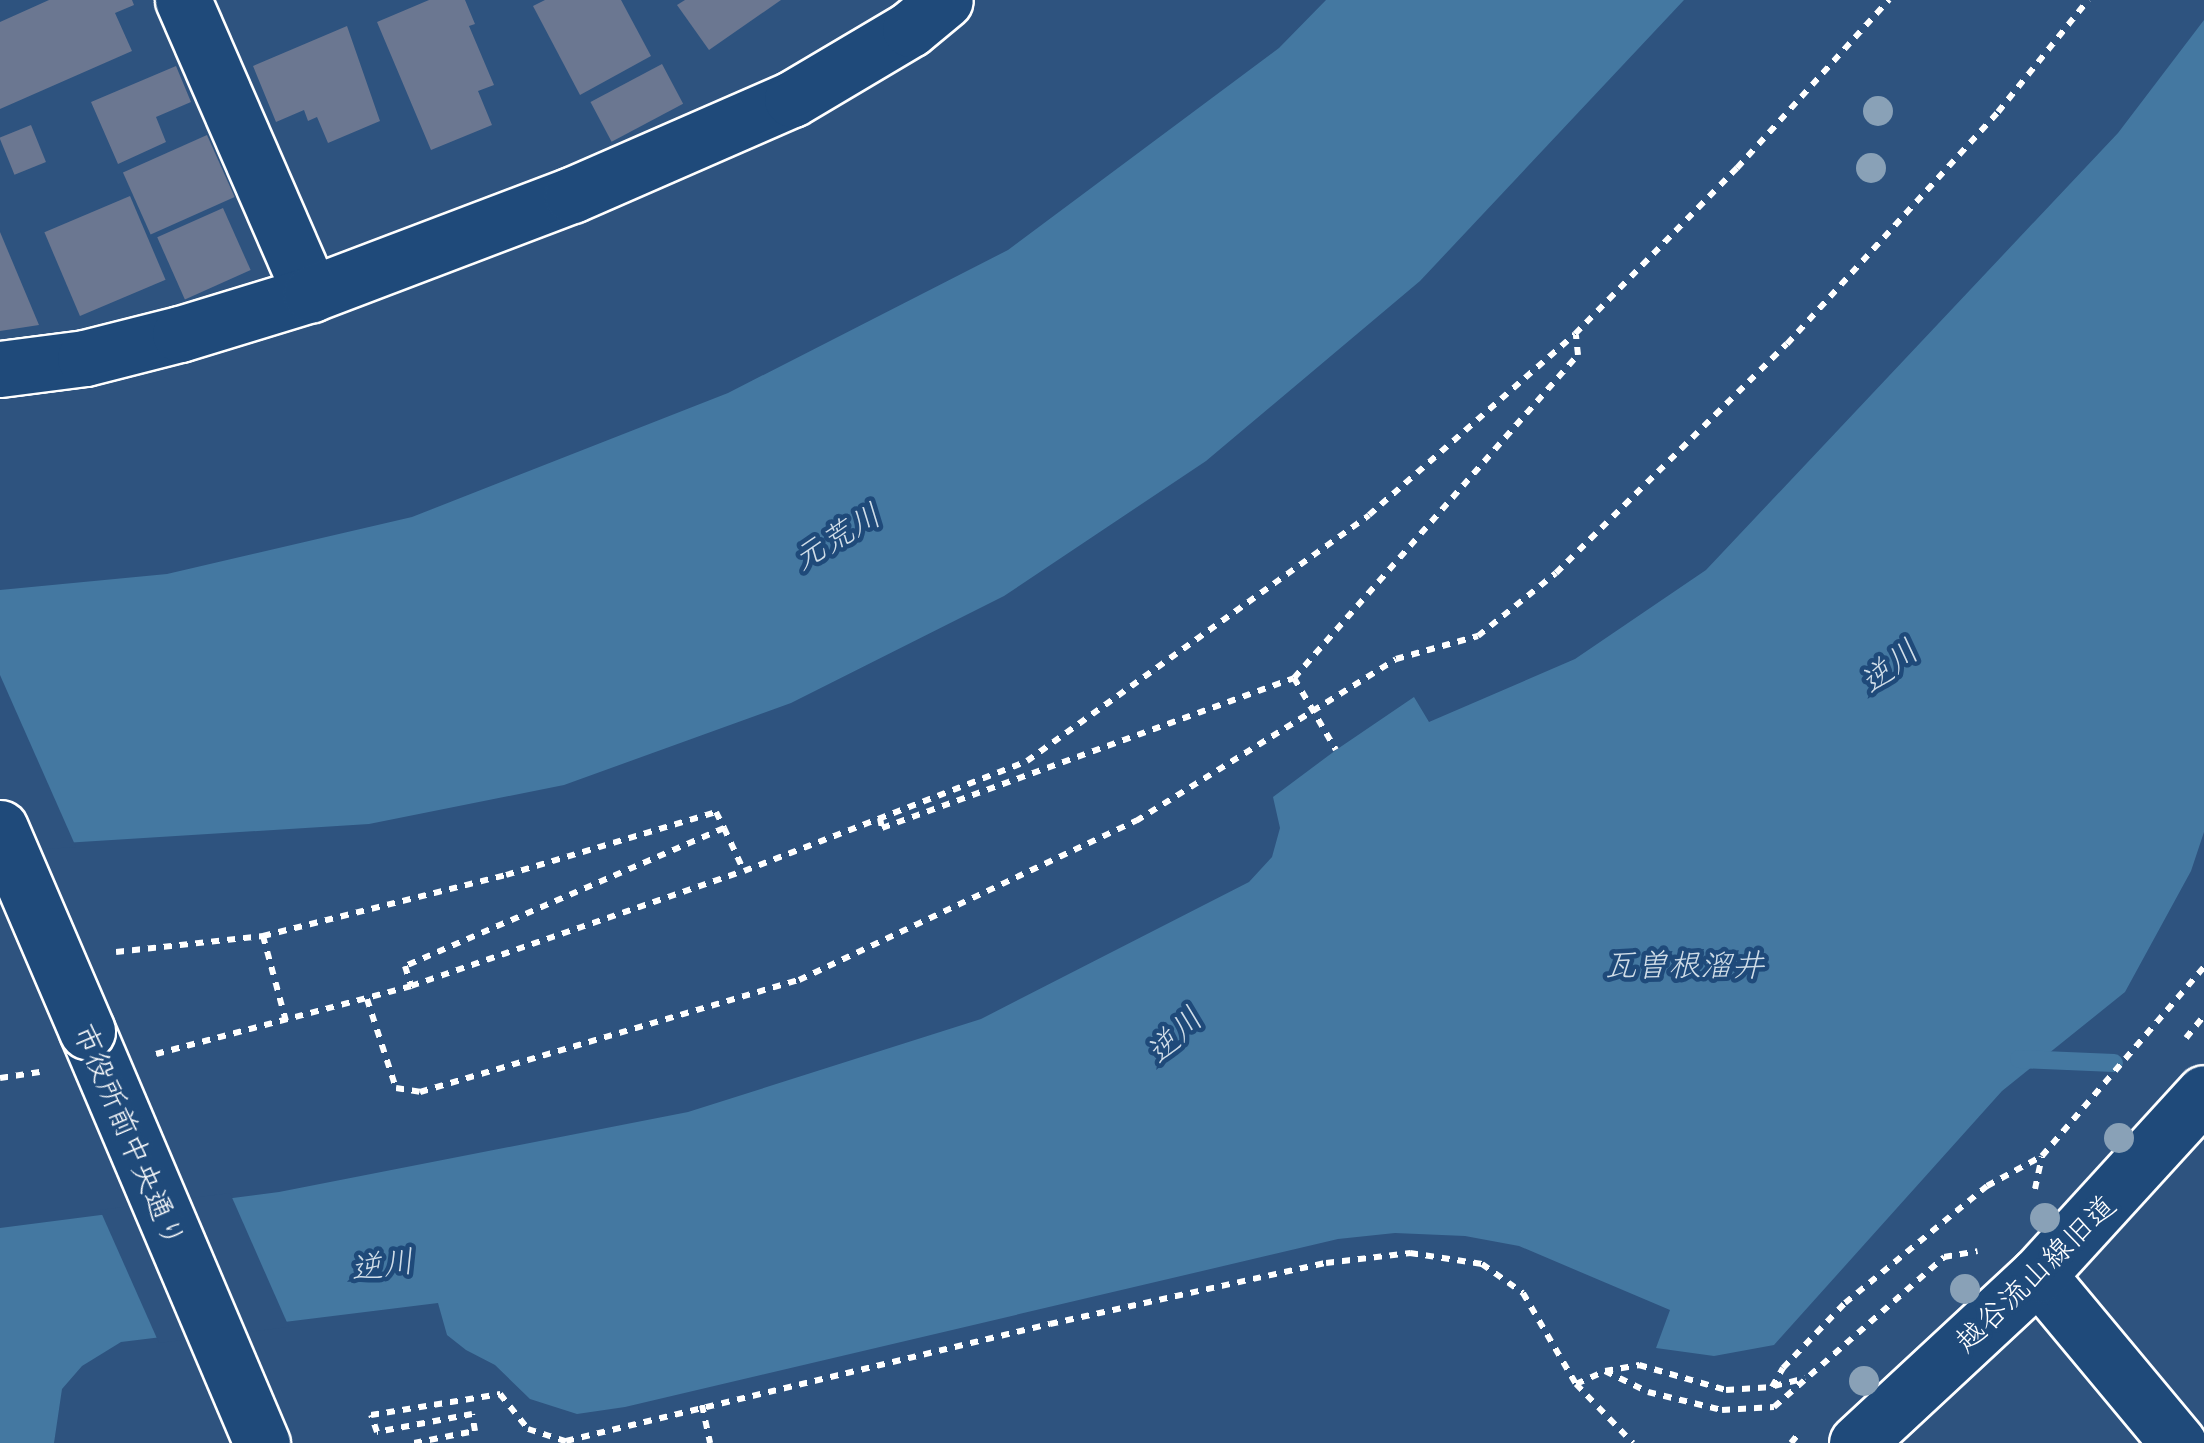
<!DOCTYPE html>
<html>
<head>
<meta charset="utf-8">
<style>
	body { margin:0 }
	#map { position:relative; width:2204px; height:1443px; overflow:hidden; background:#2e537f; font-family:Mali,"Klee One",sans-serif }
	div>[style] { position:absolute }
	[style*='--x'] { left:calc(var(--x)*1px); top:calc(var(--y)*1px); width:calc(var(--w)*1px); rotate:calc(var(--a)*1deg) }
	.water>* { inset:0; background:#4478a1 }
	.pier>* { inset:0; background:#2e537f }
	.stream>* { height:18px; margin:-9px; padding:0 9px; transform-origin:9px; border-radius:9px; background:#4478a1 }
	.building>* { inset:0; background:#6b7791; transform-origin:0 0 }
	.path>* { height:6px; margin-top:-3px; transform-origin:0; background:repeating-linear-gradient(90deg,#fff 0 8px,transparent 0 16px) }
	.roads { filter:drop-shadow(2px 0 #fff) drop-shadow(-2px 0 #fff) drop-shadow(0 2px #fff) drop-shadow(0 -2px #fff) }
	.street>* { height:55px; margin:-27.5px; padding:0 27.5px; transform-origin:27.5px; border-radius:27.5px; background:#1f4a7a }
	.secondary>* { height:55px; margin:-27.5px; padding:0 27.5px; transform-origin:27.5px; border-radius:27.5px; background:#1f4a7a }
	.bridges { filter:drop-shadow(2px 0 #fff) drop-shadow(-2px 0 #fff) drop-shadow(0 2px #fff) drop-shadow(0 -2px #fff) }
	.secondary-bridge>* { height:55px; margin:-27.5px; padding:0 27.5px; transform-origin:27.5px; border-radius:27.5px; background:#1f4a7a }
	.trees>* { width:30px; height:30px; margin:-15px; border-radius:50%; background:#89a1b7 }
	span { translate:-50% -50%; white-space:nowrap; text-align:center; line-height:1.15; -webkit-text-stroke:9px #1f4a7a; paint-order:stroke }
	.street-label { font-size:30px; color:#fff }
	.water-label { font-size:32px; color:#d0dde8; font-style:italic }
</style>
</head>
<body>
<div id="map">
	<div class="water">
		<div style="clip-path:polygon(1326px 0,1684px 0,1420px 281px,1206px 461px,1004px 596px,791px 703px,564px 785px,369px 824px,0 847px,0 590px,167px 574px,412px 517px,728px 393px,1008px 250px,1279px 48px)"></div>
		<div style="clip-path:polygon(2204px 20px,2204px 832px,2191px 871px,2125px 992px,2002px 1091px,1774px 1345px,1714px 1356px,1656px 1348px,1670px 1310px,1519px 1246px,1465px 1236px,1395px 1233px,1338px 1239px,625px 1407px,577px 1414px,530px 1399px,495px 1365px,466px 1350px,447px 1335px,438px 1303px,121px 1342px,82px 1366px,62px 1389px,54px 1443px,0 1443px,0 1228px,279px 1192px,688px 1112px,981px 1019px,1249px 882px,1272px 857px,1280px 828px,1273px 797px,1336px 750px,1414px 697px,1429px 722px,1575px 659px,1706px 570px,2118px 133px)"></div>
	</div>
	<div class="pier">
		<div style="clip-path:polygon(0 675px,76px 847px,0 852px)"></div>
		<div style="clip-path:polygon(230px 1193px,289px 1327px,159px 1343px,100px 1210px)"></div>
	</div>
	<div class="stream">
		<div style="--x:2019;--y:1059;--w:95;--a:2.4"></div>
	</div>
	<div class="building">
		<div style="clip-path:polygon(49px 0,132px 0,134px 5px,115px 13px,132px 51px,0 109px,0 22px)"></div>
		<div style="clip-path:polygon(429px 0,465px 0,475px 24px,469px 26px,494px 85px,478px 91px,492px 125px,431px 150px,377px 22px)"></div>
		<div style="clip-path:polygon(545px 0,621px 0,651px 56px,580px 95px,533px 6px)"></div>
		<div style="clip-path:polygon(685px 0,781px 0,709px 50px,677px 5px)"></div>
		<div style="clip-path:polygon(347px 26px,380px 121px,328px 143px,317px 117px,308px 121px,304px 110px,276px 122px,253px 66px)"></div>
		<div style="left:662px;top:64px;width:45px;height:81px;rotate:62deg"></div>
		<div style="clip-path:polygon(176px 66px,191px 102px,156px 117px,166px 142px,118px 164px,91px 102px)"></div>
		<div style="left:31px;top:125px;width:40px;height:34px;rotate:68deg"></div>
		<div style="left:207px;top:135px;width:68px;height:92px;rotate:66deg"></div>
		<div style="left:130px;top:196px;width:91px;height:93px;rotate:67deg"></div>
		<div style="left:223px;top:208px;width:68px;height:72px;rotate:66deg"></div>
		<div style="clip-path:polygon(0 232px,39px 325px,0 331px)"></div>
	</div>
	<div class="path">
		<div style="--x:1294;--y:678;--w:83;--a:59.7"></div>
		<div style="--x:880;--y:818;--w:10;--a:79"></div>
		<div style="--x:882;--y:828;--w:438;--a:-20"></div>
		<div style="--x:1294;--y:678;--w:430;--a:-48.7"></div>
		<div style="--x:1578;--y:355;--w:20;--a:-96"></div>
		<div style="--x:724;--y:828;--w:47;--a:65.1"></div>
		<div style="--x:263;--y:936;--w:88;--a:74.9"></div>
		<div style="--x:116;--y:952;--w:148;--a:-6.2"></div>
		<div style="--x:263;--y:936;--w:251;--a:-14.1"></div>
		<div style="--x:506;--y:875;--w:219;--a:-16.7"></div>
		<div style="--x:716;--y:812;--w:18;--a:63"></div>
		<div style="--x:724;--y:828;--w:348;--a:156.6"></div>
		<div style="--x:405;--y:966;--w:21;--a:73"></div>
		<div style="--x:367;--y:999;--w:94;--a:72"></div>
		<div style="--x:396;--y:1088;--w:24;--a:9"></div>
		<div style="--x:420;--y:1092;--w:395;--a:-16.5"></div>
		<div style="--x:799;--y:980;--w:373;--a:-25.3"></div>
		<div style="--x:1136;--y:821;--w:306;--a:-31.9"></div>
		<div style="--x:1396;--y:659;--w:85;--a:-15.7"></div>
		<div style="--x:1478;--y:636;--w:100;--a:-38.9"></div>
		<div style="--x:1556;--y:573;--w:325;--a:-44.8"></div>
		<div style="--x:1787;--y:344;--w:314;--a:-47.7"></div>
		<div style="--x:1998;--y:112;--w:144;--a:-51.2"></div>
		<div style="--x:2186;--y:1038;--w:28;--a:-51"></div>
		<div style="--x:156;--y:1054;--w:264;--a:-14.9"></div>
		<div style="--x:411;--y:986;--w:352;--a:-19.1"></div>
		<div style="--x:744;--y:871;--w:304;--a:-21.2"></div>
		<div style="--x:1027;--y:761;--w:421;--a:-35.7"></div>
		<div style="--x:1369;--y:515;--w:274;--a:-41.3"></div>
		<div style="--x:1575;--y:334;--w:232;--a:-45.7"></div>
		<div style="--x:1737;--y:168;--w:227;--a:-47.9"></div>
		<div style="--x:0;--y:1078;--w:40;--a:-8.5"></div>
		<div style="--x:2035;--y:1189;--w:33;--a:-78"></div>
		<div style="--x:1605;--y:1371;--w:35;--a:-10"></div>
		<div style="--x:1639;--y:1365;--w:91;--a:16"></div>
		<div style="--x:1726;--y:1390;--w:46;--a:-3.7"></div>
		<div style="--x:1772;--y:1387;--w:22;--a:-60"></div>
		<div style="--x:1783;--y:1368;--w:90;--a:-46.4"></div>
		<div style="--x:1845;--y:1303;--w:184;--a:-39.5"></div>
		<div style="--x:1987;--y:1186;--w:63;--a:-28.6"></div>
		<div style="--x:2042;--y:1156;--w:249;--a:-49.4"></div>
		<div style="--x:1576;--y:1384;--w:32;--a:-24"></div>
		<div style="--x:1605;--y:1371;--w:48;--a:26"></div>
		<div style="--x:1648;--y:1392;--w:76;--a:13.7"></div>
		<div style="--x:1722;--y:1410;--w:52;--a:-3.3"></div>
		<div style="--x:1774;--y:1407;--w:227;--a:-41.4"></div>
		<div style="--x:1944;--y:1257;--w:34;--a:-10"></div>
		<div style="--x:1774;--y:1386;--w:32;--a:-14"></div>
		<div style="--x:702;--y:1405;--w:39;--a:78"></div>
		<div style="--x:414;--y:1443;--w:62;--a:-11.1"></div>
		<div style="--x:475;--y:1431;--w:17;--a:-100"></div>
		<div style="--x:472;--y:1414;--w:97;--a:169.3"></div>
		<div style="--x:377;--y:1432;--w:18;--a:-109"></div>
		<div style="--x:371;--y:1415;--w:131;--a:-9.2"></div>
		<div style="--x:500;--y:1394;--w:45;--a:51.3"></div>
		<div style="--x:528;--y:1429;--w:40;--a:18"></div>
		<div style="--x:566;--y:1441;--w:498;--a:-13.6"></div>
		<div style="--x:1050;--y:1324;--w:283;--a:-12.5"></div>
		<div style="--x:1326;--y:1263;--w:85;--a:-6.8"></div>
		<div style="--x:1410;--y:1253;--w:73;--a:8.7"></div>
		<div style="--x:1482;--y:1264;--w:50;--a:35.3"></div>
		<div style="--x:1523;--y:1293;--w:105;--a:59.8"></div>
		<div style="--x:1576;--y:1384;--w:82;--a:46"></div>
		<div style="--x:1791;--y:1443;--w:14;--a:-51"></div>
	</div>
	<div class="roads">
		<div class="street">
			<div style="--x:183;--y:0;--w:321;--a:66.5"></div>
			<div style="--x:0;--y:369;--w:86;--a:-7.4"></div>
			<div style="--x:85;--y:358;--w:98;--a:-14.2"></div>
			<div style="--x:180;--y:334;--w:137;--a:-17"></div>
			<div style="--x:311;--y:294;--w:279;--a:-20.8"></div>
			<div style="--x:572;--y:195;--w:240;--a:-23.6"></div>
			<div style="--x:792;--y:99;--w:137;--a:-30.7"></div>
			<div style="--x:910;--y:29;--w:45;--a:-39.6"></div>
			<div style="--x:2038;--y:1275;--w:219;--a:50.2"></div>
		</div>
		<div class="secondary">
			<div style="--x:87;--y:1031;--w:448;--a:67"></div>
			<div style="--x:1857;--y:1443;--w:247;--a:-42.9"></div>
			<div style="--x:2038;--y:1275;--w:246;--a:-47.6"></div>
		</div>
	</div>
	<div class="bridges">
		<div class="secondary-bridge">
			<div style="--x:0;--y:828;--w:221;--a:66.8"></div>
		</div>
	</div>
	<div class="trees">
		<div style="left:1878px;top:111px"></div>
		<div style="left:1871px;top:168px"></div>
		<div style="left:2119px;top:1138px"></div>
		<div style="left:2045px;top:1218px"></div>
		<div style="left:1965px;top:1289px"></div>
		<div style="left:1864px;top:1381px"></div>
	</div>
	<div class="street-label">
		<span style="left:131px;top:1135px;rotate:67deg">市役所前中央通り</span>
		<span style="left:2034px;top:1272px;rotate:-44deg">越谷流山線旧道</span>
	</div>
	<div class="water-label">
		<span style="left:836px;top:535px;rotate:-31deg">元荒川</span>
		<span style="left:1888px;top:665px;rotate:-39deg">逆川</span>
		<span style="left:1684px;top:963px">瓦曽根溜井</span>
		<span style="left:1173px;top:1034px;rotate:-45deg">逆川</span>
		<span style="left:382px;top:1263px;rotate:-8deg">逆川</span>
	</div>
</div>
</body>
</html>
